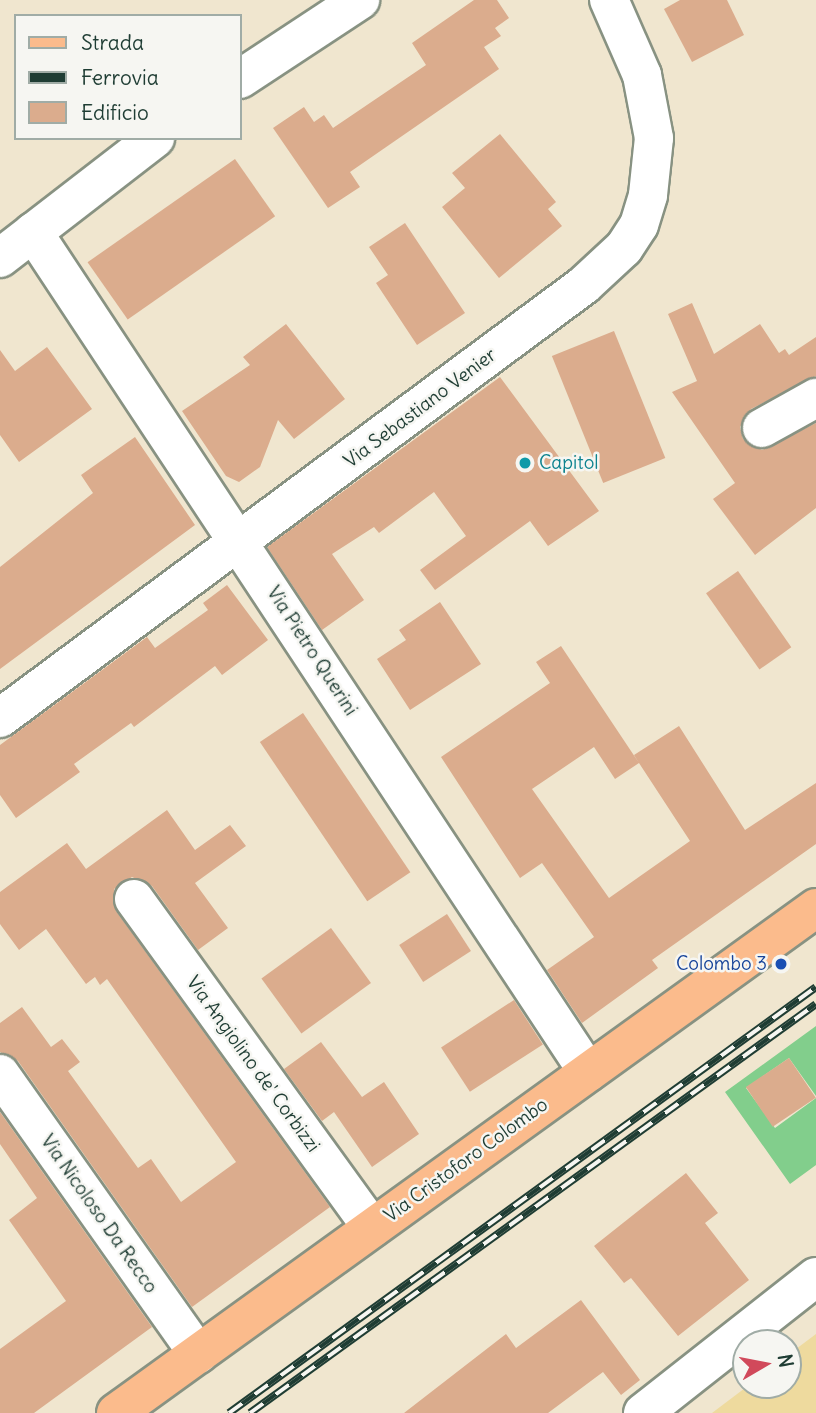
<!DOCTYPE html>
<html>
<head>
<meta charset="utf-8">
<style>
	body { margin:0 }
	#map { position:relative; width:816px; height:1413px; overflow:hidden; background:#f0e6cf; font-family:Delius,sans-serif }
	div>[style] { position:absolute }
	[style*='--x'] { left:calc(var(--x)*1px); top:calc(var(--y)*1px); width:calc(var(--w)*1px); rotate:calc(var(--a)*1deg) }
	.green>* { inset:0; background:#82ce8c }
	.sand>* { inset:0; background:#eeda9e }
	.building>* { inset:0; background:#dbac8d; transform-origin:0 0 }
	.roads { filter:drop-shadow(2px 0 #889282) drop-shadow(-2px 0 #889282) drop-shadow(0 2px #889282) drop-shadow(0 -2px #889282) }
	.minor>* { height:38px; margin:-19px; padding:0 19px; transform-origin:19px; border-radius:19px; background:#fff }
	.major>* { height:38px; margin:-19px; padding:0 19px; transform-origin:19px; border-radius:19px; background:#fbbb8c }
	.rail>* { height:8px; margin-top:-4px; transform-origin:0; background:repeating-linear-gradient(90deg,#f6f6f2 0 16px,#1f3d34 0 32px); box-sizing:border-box; border-block:2px solid #1f3d34 }
	.dots>* { width:19px; height:19px; translate:-50% -50%; box-sizing:border-box; border:4px solid #f6f6f2; border-radius:50% }
	span { translate:-50% -50%; white-space:nowrap; text-align:center; line-height:1.15; -webkit-text-stroke:5px #f6f6f2; paint-order:stroke }
	.street-label { font-size:19px; color:#1f3d34 }
	.culture-label { font-size:19px; color:#0d838f }
	.left { translate:0 -50%; text-align:left }
	.transit-label { font-size:19px; color:#164399 }
	.right { translate:-100% -50%; text-align:right }
	.legend { position:absolute; left:14px; top:14px; width:228px; height:126px; box-sizing:border-box; background:#f6f6f2; border:2px solid #a0aca6; margin:0; padding:9px 12px; list-style:none; font-size:21px; color:#1f3d34 }
	.legend li { display:flex; align-items:center; gap:14px; height:35px }
	.legend b { width:35px; border:2px solid #a0aca6 }
	.north { position:absolute; left:732px; top:1329px; width:70px; height:70px; box-sizing:border-box; background:#f6f6f2; border:2px solid #a0aca6; border-radius:50%; rotate:80deg; font-size:19px; font-weight:700; line-height:28px; text-align:center; color:#1f3d34 }
	.north::after { content:''; display:block; margin:auto; width:24px; height:32px; background:#d1495b; clip-path:polygon(50% 0,100% 100%,50% 72%,0 100%) }
</style>
</head>
<body>
<div id="map">
	<div class="green">
		<div style="clip-path:polygon(816px 1026px,816px 1096px,789px 1058px,746px 1088px,775px 1128px,816px 1098px,816px 1165px,790px 1184px,725px 1092px)"></div>
	</div>
	<div class="sand">
		<div style="clip-path:polygon(816px 1334px,816px 1413px,712px 1413px,749px 1385px,788px 1385px,788px 1355px)"></div>
	</div>
	<div class="building">
		<div style="clip-path:polygon(474px 0,497px 0,509px 18px,495px 28px,501px 36px,484px 47px,499px 69px,350px 172px,360px 187px,328px 208px,273px 128px,304px 107px,314px 122px,324px 115px,333px 128px,426px 65px,412px 43px)"></div>
		<div style="clip-path:polygon(680px 0,727px 0,744px 35px,692px 62px,664px 9px)"></div>
		<div style="clip-path:polygon(500px 134px,556px 202px,548px 209px,562px 226px,499px 278px,442px 207px,465px 188px,452px 173px)"></div>
		<div style="left:235px;top:159px;width:70px;height:180px;rotate:55deg"></div>
		<div style="clip-path:polygon(405px 223px,465px 313px,417px 345px,376px 283px,388px 275px,369px 247px)"></div>
		<div style="clip-path:polygon(692px 303px,714px 354px,760px 324px,779px 353px,785px 349px,789px 355px,816px 337px,816px 376px,751px 409px,740px 427px,743px 439px,762px 450px,816px 423px,816px 508px,755px 555px,713px 499px,735px 483px,672px 392px,697px 381px,668px 314px)"></div>
		<div style="clip-path:polygon(286px 324px,345px 399px,294px 439px,278px 420px,260px 467px,239px 482px,226px 476px,182px 411px,250px 365px,243px 357px)"></div>
		<div style="left:614px;top:331px;width:137px;height:67px;rotate:68deg"></div>
		<div style="clip-path:polygon(47px 347px,92px 409px,19px 462px,0 435px,0 350px,15px 371px)"></div>
		<div style="clip-path:polygon(500px 377px,599px 511px,548px 546px,530px 521px,435px 590px,420px 570px,466px 536px,434px 492px,379px 533px,374px 527px,332px 554px,364px 600px,322px 630px,267px 547px)"></div>
		<div style="clip-path:polygon(135px 437px,195px 525px,0 669px,0 567px,93px 493px,81px 475px)"></div>
		<div style="left:738px;top:571px;width:93px;height:39px;rotate:55deg"></div>
		<div style="clip-path:polygon(227px 585px,268px 640px,222px 675px,215px 666px,134px 727px,131px 723px,74px 764px,80px 772px,16px 818px,0 795px,0 745px,147px 637px,155px 648px,208px 610px,203px 603px)"></div>
		<div style="clip-path:polygon(440px 602px,481px 664px,410px 710px,377px 659px,406px 640px,399px 630px)"></div>
		<div style="clip-path:polygon(evenodd,561px 646px,639px 763px,634px 755px,679px 726px,745px 830px,816px 783px,816px 844px,652px 960px,658px 968px,582px 1023px,547px 970px,594px 937px,542px 863px,520px 878px,441px 757px,550px 683px,536px 662px,561px 646px,594px 747px,615px 779px,639px 763px,690px 841px,609px 898px,532px 789px,594px 747px)"></div>
		<div style="left:303px;top:713px;width:192px;height:52px;rotate:56deg"></div>
		<div style="clip-path:polygon(167px 810px,195px 850px,230px 825px,246px 846px,195px 883px,228px 928px,198px 950px,152px 886px,132px 877px,114px 889px,116px 911px,330px 1207px,192px 1307px,18px 1061px,0 1052px,0 1023px,22px 1007px,51px 1047px,62px 1039px,80px 1062px,68px 1071px,138px 1168px,151px 1159px,181px 1202px,236px 1162px,107px 979px,100px 985px,95px 977px,86px 984px,46px 929px,19px 950px,0 924px,0 892px,67px 843px,86px 869px)"></div>
		<div style="left:447px;top:914px;width:44px;height:57px;rotate:57deg"></div>
		<div style="left:331px;top:928px;width:68px;height:86px;rotate:54deg"></div>
		<div style="left:514px;top:1000px;width:53px;height:87px;rotate:57deg"></div>
		<div style="clip-path:polygon(321px 1042px,362px 1097px,384px 1082px,419px 1134px,372px 1167px,334px 1112px,322px 1121px,284px 1069px)"></div>
		<div style="left:789px;top:1058px;width:48px;height:52px;rotate:56deg"></div>
		<div style="clip-path:polygon(0 1112px,152px 1327px,34px 1413px,0 1413px,0 1349px,66px 1301px,9px 1220px,37px 1198px,0 1144px)"></div>
		<div style="clip-path:polygon(686px 1173px,718px 1213px,705px 1223px,749px 1280px,678px 1336px,631px 1278px,624px 1283px,594px 1246px)"></div>
		<div style="clip-path:polygon(581px 1300px,640px 1380px,621px 1395px,603px 1372px,548px 1413px,404px 1413px,506px 1334px,516px 1348px)"></div>
	</div>
	<div class="roads">
		<div class="minor">
			<div style="--x:240;--y:79;--w:144;--a:-33.4"></div>
			<div style="--x:33;--y:232;--w:1007;--a:56.55"></div>
			<div style="--x:0;--y:258;--w:196;--a:-37.7"></div>
			<div style="--x:762;--y:428;--w:62;--a:-29.1"></div>
			<div style="--x:0;--y:718;--w:727;--a:-36.55"></div>
			<div style="--x:584;--y:285;--w:54;--a:-42.8"></div>
			<div style="--x:624;--y:248;--w:27;--a:-57"></div>
			<div style="--x:639;--y:225;--w:31;--a:-73"></div>
			<div style="--x:648;--y:195;--w:57;--a:-84"></div>
			<div style="--x:654;--y:138;--w:64;--a:-100.8"></div>
			<div style="--x:642;--y:75;--w:82;--a:-113.7"></div>
			<div style="--x:134;--y:899;--w:406;--a:54.1"></div>
			<div style="--x:0;--y:1074;--w:343;--a:54.7"></div>
			<div style="--x:643;--y:1413;--w:220;--a:-38.2"></div>
		</div>
		<div class="major">
			<div style="--x:116;--y:1413;--w:863;--a:-35.81"></div>
		</div>
	</div>
	<div class="rail">
		<div style="--x:229;--y:1413;--w:725;--a:-35.97"></div>
		<div style="--x:250;--y:1413;--w:698;--a:-35.85"></div>
	</div>
	<div class="dots">
		<div style="left:525px;top:463px;background:#0f9aa8"></div>
		<div style="left:781px;top:964px;background:#1a4fb4"></div>
	</div>
	<div class="street-label">
		<span style="left:420px;top:408px;rotate:-37deg">Via Sebastiano Venier</span>
		<span style="left:312px;top:651px;rotate:57deg">Via Pietro Querini</span>
		<span style="left:253px;top:1064px;rotate:54deg">Via Angiolino de' Corbizzi</span>
		<span style="left:466px;top:1160px;rotate:-36deg">Via Cristoforo Colombo</span>
		<span style="left:99px;top:1214px;rotate:55deg">Via Nicoloso Da Recco</span>
	</div>
	<div class="culture-label">
		<span class="left" style="left:539px;top:463px">Capitol</span>
	</div>
	<div class="transit-label">
		<span class="right" style="left:767px;top:964px">Colombo 3</span>
	</div>
	<ul class="legend">
	<li><b style="height:9px;background:#fbbb8c"></b>Strada</li>
	<li><b style="height:9px;background:#1f3d34"></b>Ferrovia</li>
	<li><b style="height:19px;background:#dbac8d"></b>Edificio</li>
	</ul>
	<div class="north">N</div>
</div>
</body>
</html>
